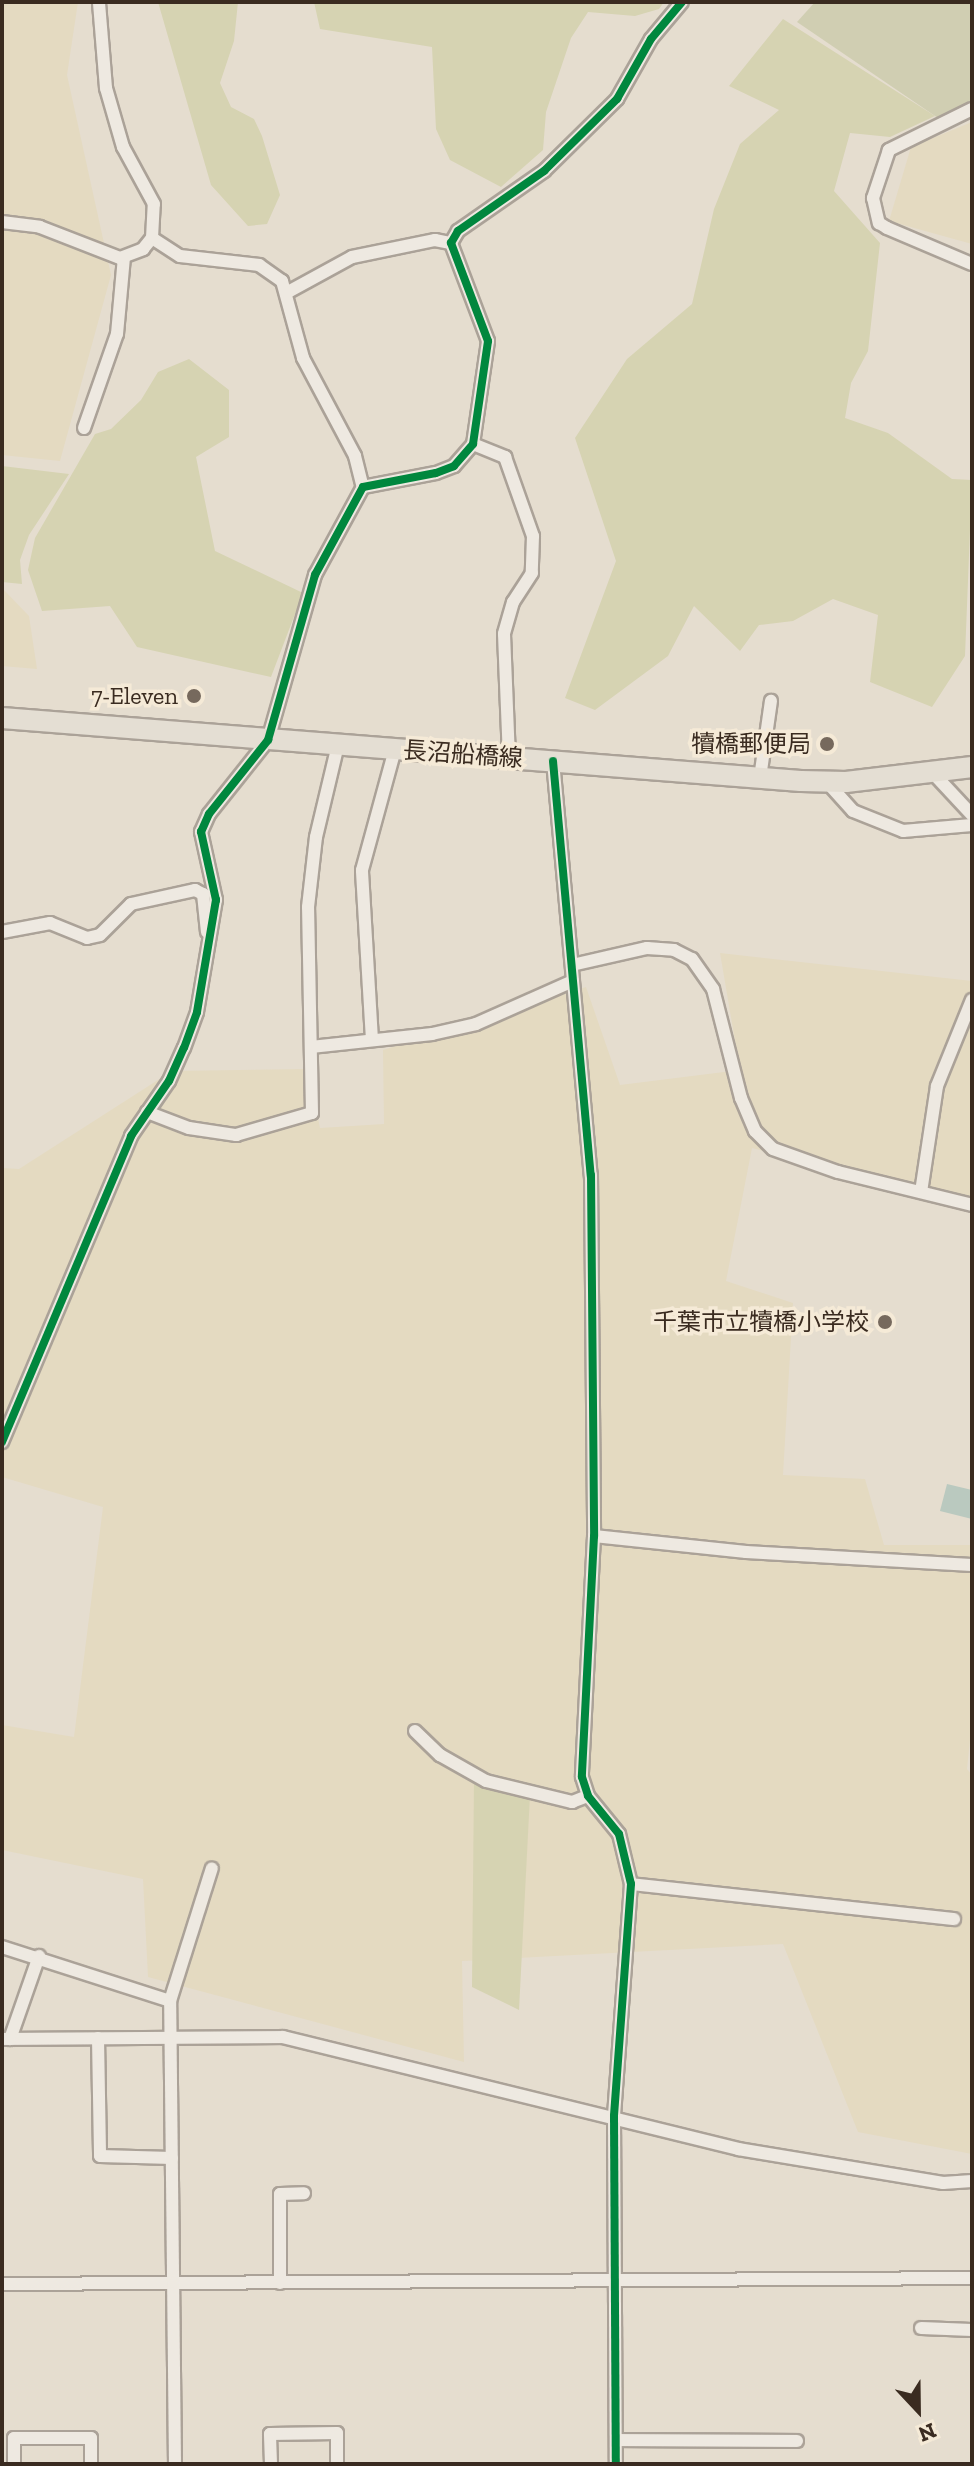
<!DOCTYPE html>
<html>
<head>
<meta charset="utf-8">
<style>
	body { margin:0 }
	#map { position:relative; width:974px; height:2466px; overflow:hidden; background:#e5ddcf; font-family:"Zilla Slab","Noto Sans JP",serif }
	div>[style] { position:absolute }
	[style*='--x'] { left:calc(var(--x)*1px); top:calc(var(--y)*1px); width:calc(var(--w)*1px); rotate:calc(var(--a)*1deg) }
	.farmland>* { inset:0; background:#e4dac1 }
	.green>* { inset:0; background:#d6d3b2 }
	.cemetery>* { inset:0; background:#d0ceb2 }
	.water>* { inset:0; background:#bac9bf }
	.roads { filter:drop-shadow(2px 0 #aba298) drop-shadow(-2px 0 #aba298) drop-shadow(0 2px #aba298) drop-shadow(0 -2px #aba298) }
	.minor>* { height:12px; margin:-6px; padding:0 6px; transform-origin:6px; border-radius:6px; background:#eee9e1 }
	.primary>* { height:20px; margin:-10px; padding:0 10px; transform-origin:10px; border-radius:10px; background:#e4ded3 }
	.cycleway>* { height:8px; margin:-4px; padding:0 4px; transform-origin:4px; border-radius:4px; background:#00873e }
	.dots>* { width:22px; height:22px; translate:-50% -50%; box-sizing:border-box; border:4px solid #f5ead7; border-radius:50% }
	span { translate:-50% -50%; white-space:nowrap; text-align:center; line-height:1.15; -webkit-text-stroke:7px #f5ead7; paint-order:stroke }
	.poi-label { font-size:24px; color:#3a2b20 }
	.right { translate:-100% -50%; text-align:right }
	.street-label { font-size:24px; color:#3a2b20 }
	.frame { position:absolute; inset:0; border:4px solid #3a2b20; pointer-events:none }
	.north { position:absolute; left:878px; top:2370px; width:80px; height:80px; -webkit-text-stroke:6px #f5ead7; paint-order:stroke; rotate:158deg; font-size:22px; font-weight:700; line-height:32px; text-align:center; color:#3a2b20 }
	.north::after { content:''; display:block; margin:auto; width:28px; height:36px; background:#3a2b20; clip-path:polygon(50% 0,100% 100%,50% 72%,0 100%) }
</style>
</head>
<body>
<div id="map">
	<div class="farmland">
		<div style="clip-path:polygon(2px 2px,78px 2px,67px 75px,111px 275px,60px 461px,2px 455px)"></div>
		<div style="clip-path:polygon(972px 122px,972px 244px,889px 221px,911px 147px)"></div>
		<div style="clip-path:polygon(2px 588px,29px 616px,37px 669px,2px 666px)"></div>
		<div style="clip-path:polygon(720px 953px,972px 981px,972px 1201px,752px 1148px,726px 1281px,793px 1303px,783px 1475px,865px 1479px,884px 1545px,972px 1545px,972px 1721px,967px 1769px,972px 1775px,972px 2154px,858px 2132px,783px 1944px,462px 1961px,464px 2062px,148px 1977px,143px 1879px,2px 1850px,2px 1725px,74px 1737px,103px 1507px,2px 1477px,2px 1168px,19px 1169px,172px 1071px,308px 1069px,320px 1128px,384px 1124px,383px 1050px,586px 987px,620px 1085px,740px 1070px)"></div>
	</div>
	<div class="green">
		<div style="clip-path:polygon(158px 2px,238px 2px,234px 41px,220px 83px,231px 107px,254px 119px,262px 136px,280px 195px,267px 224px,248px 226px,211px 185px)"></div>
		<div style="clip-path:polygon(314px 2px,664px 2px,659px 9px,635px 16px,588px 12px,571px 38px,546px 112px,543px 150px,501px 187px,450px 160px,436px 129px,432px 47px,320px 29px)"></div>
		<div style="clip-path:polygon(783px 19px,935px 116px,890px 137px,850px 133px,834px 191px,880px 243px,868px 351px,851px 383px,845px 418px,888px 433px,952px 479px,972px 480px,965px 656px,932px 707px,870px 682px,878px 615px,833px 599px,793px 621px,759px 625px,740px 651px,694px 606px,668px 656px,595px 710px,565px 698px,616px 561px,575px 438px,627px 359px,692px 304px,714px 209px,740px 144px,779px 110px,729px 86px)"></div>
		<div style="clip-path:polygon(189px 359px,229px 390px,229px 437px,196px 457px,215px 551px,303px 593px,271px 677px,137px 647px,110px 606px,42px 611px,28px 570px,35px 538px,95px 434px,111px 429px,141px 400px,158px 372px)"></div>
		<div style="clip-path:polygon(2px 466px,69px 474px,29px 535px,20px 560px,22px 584px,2px 582px)"></div>
		<div style="clip-path:polygon(474px 1780px,530px 1795px,519px 2010px,472px 1987px)"></div>
	</div>
	<div class="cemetery">
		<div style="clip-path:polygon(815px 2px,972px 2px,972px 102px,938px 118px,797px 22px)"></div>
	</div>
	<div class="water">
		<div style="clip-path:polygon(947px 1484px,972px 1490px,972px 1519px,940px 1511px)"></div>
	</div>
	<div class="roads">
		<div class="minor">
			<div style="--x:972;--y:109;--w:93;--a:153.7"></div>
			<div style="--x:889;--y:150;--w:51;--a:108.4"></div>
			<div style="--x:873;--y:198;--w:26;--a:77"></div>
			<div style="--x:879;--y:223;--w:9;--a:32"></div>
			<div style="--x:887;--y:228;--w:92;--a:23"></div>
			<div style="--x:2;--y:222;--w:38;--a:7"></div>
			<div style="--x:40;--y:227;--w:86;--a:21.2"></div>
			<div style="--x:120;--y:258;--w:25;--a:-21"></div>
			<div style="--x:143;--y:249;--w:14;--a:-51"></div>
			<div style="--x:152;--y:238;--w:34;--a:-87"></div>
			<div style="--x:154;--y:204;--w:65;--a:-118.5"></div>
			<div style="--x:123;--y:147;--w:61;--a:-106.1"></div>
			<div style="--x:106;--y:88;--w:86;--a:-94.7"></div>
			<div style="--x:152;--y:238;--w:33;--a:33"></div>
			<div style="--x:180;--y:256;--w:80;--a:6.5"></div>
			<div style="--x:259;--y:265;--w:28;--a:35"></div>
			<div style="--x:282;--y:281;--w:80;--a:74.7"></div>
			<div style="--x:303;--y:358;--w:111;--a:62"></div>
			<div style="--x:355;--y:456;--w:32;--a:76"></div>
			<div style="--x:288;--y:292;--w:73;--a:-28.7"></div>
			<div style="--x:352;--y:257;--w:85;--a:-11.6"></div>
			<div style="--x:435;--y:240;--w:16;--a:11"></div>
			<div style="--x:84;--y:428;--w:100;--a:-70.7"></div>
			<div style="--x:117;--y:334;--w:77;--a:-84.8"></div>
			<div style="--x:473;--y:444;--w:35;--a:22"></div>
			<div style="--x:505;--y:457;--w:84;--a:70.5"></div>
			<div style="--x:533;--y:536;--w:37;--a:92"></div>
			<div style="--x:532;--y:573;--w:35;--a:123"></div>
			<div style="--x:513;--y:602;--w:33;--a:106"></div>
			<div style="--x:504;--y:634;--w:124;--a:87.7"></div>
			<div style="--x:553;--y:761;--w:416;--a:84.8"></div>
			<div style="--x:591;--y:1175;--w:361;--a:89.5"></div>
			<div style="--x:594;--y:1536;--w:241;--a:92.9"></div>
			<div style="--x:582;--y:1777;--w:20;--a:72"></div>
			<div style="--x:588;--y:1796;--w:49;--a:50.8"></div>
			<div style="--x:619;--y:1834;--w:51;--a:76.5"></div>
			<div style="--x:631;--y:1884;--w:233;--a:94.2"></div>
			<div style="--x:614;--y:2116;--w:348;--a:89.7"></div>
			<div style="--x:933;--y:773;--w:57;--a:47.1"></div>
			<div style="--x:760;--y:778;--w:78;--a:-81.9"></div>
			<div style="--x:826;--y:781;--w:40;--a:48"></div>
			<div style="--x:853;--y:811;--w:54;--a:21.8"></div>
			<div style="--x:903;--y:831;--w:69;--a:-5"></div>
			<div style="--x:2;--y:932;--w:49;--a:-10.6"></div>
			<div style="--x:50;--y:923;--w:40;--a:22"></div>
			<div style="--x:87;--y:938;--w:13;--a:-13"></div>
			<div style="--x:100;--y:935;--w:44;--a:-45"></div>
			<div style="--x:131;--y:904;--w:66;--a:-12.3"></div>
			<div style="--x:195;--y:890;--w:9;--a:27"></div>
			<div style="--x:203;--y:894;--w:38;--a:84"></div>
			<div style="--x:572;--y:965;--w:77;--a:-12.8"></div>
			<div style="--x:647;--y:948;--w:27;--a:4"></div>
			<div style="--x:674;--y:950;--w:20;--a:27"></div>
			<div style="--x:692;--y:959;--w:37;--a:55"></div>
			<div style="--x:713;--y:989;--w:113;--a:75.6"></div>
			<div style="--x:741;--y:1098;--w:36;--a:67"></div>
			<div style="--x:755;--y:1131;--w:25;--a:45"></div>
			<div style="--x:773;--y:1149;--w:69;--a:19.5"></div>
			<div style="--x:838;--y:1172;--w:138;--a:13.8"></div>
			<div style="--x:372;--y:1040;--w:170;--a:-93.4"></div>
			<div style="--x:362;--y:870;--w:125;--a:-74.7"></div>
			<div style="--x:311;--y:1047;--w:122;--a:-6.1"></div>
			<div style="--x:432;--y:1034;--w:45;--a:-12.8"></div>
			<div style="--x:476;--y:1024;--w:106;--a:-23.9"></div>
			<div style="--x:147;--y:1112;--w:45;--a:20.9"></div>
			<div style="--x:189;--y:1128;--w:48;--a:8.5"></div>
			<div style="--x:236;--y:1135;--w:79;--a:-16.1"></div>
			<div style="--x:312;--y:1113;--w:206;--a:-91.1"></div>
			<div style="--x:308;--y:907;--w:70;--a:-83.5"></div>
			<div style="--x:316;--y:837;--w:95;--a:-76.6"></div>
			<div style="--x:921;--y:1192;--w:107;--a:-81.4"></div>
			<div style="--x:937;--y:1086;--w:93;--a:-67.9"></div>
			<div style="--x:2;--y:1442;--w:332;--a:-67.1"></div>
			<div style="--x:131;--y:1136;--w:67;--a:-55.4"></div>
			<div style="--x:169;--y:1081;--w:36;--a:-66"></div>
			<div style="--x:184;--y:1048;--w:38;--a:-70"></div>
			<div style="--x:197;--y:1012;--w:114;--a:-80.4"></div>
			<div style="--x:216;--y:900;--w:70;--a:-102.4"></div>
			<div style="--x:201;--y:832;--w:20;--a:-66"></div>
			<div style="--x:209;--y:814;--w:95;--a:-51.4"></div>
			<div style="--x:268;--y:740;--w:172;--a:-74.1"></div>
			<div style="--x:315;--y:575;--w:100;--a:-61.4"></div>
			<div style="--x:363;--y:487;--w:74;--a:-10.9"></div>
			<div style="--x:436;--y:473;--w:19;--a:-21"></div>
			<div style="--x:454;--y:466;--w:29;--a:-49"></div>
			<div style="--x:473;--y:444;--w:104;--a:-81.7"></div>
			<div style="--x:488;--y:341;--w:105;--a:-110.7"></div>
			<div style="--x:451;--y:243;--w:14;--a:-60"></div>
			<div style="--x:458;--y:231;--w:105;--a:-34.9"></div>
			<div style="--x:544;--y:171;--w:103;--a:-44.6"></div>
			<div style="--x:617;--y:99;--w:69;--a:-60.5"></div>
			<div style="--x:651;--y:39;--w:48;--a:-50"></div>
			<div style="--x:594;--y:1536;--w:153;--a:6"></div>
			<div style="--x:746;--y:1552;--w:226;--a:3.3"></div>
			<div style="--x:415;--y:1731;--w:35;--a:44"></div>
			<div style="--x:440;--y:1755;--w:53;--a:29.5"></div>
			<div style="--x:486;--y:1781;--w:89;--a:13.7"></div>
			<div style="--x:572;--y:1802;--w:17;--a:-21"></div>
			<div style="--x:631;--y:1884;--w:325;--a:6.2"></div>
			<div style="--x:2;--y:1947;--w:176;--a:17.8"></div>
			<div style="--x:98;--y:2038;--w:118;--a:89"></div>
			<div style="--x:100;--y:2156;--w:72;--a:1.6"></div>
			<div style="--x:2;--y:2039;--w:281;--a:-0.4"></div>
			<div style="--x:283;--y:2037;--w:469;--a:13.8"></div>
			<div style="--x:738;--y:2149;--w:208;--a:9.4"></div>
			<div style="--x:943;--y:2183;--w:29;--a:-4"></div>
			<div style="--x:10;--y:2039;--w:88;--a:-70.7"></div>
			<div style="--x:280;--y:2283;--w:89;--a:-90"></div>
			<div style="--x:280;--y:2194;--w:24;--a:-2"></div>
			<div style="--x:2;--y:2284;--w:970;--a:-0.35"></div>
			<div style="--x:921;--y:2328;--w:51;--a:2.2"></div>
			<div style="--x:616;--y:2440;--w:181;--a:0.3"></div>
			<div style="--x:14;--y:2464;--w:26;--a:-90"></div>
			<div style="--x:14;--y:2438;--w:77;--a:0"></div>
			<div style="--x:91;--y:2438;--w:26;--a:90"></div>
			<div style="--x:175;--y:2464;--w:463;--a:-90.6"></div>
			<div style="--x:170;--y:2001;--w:139;--a:-72.5"></div>
			<div style="--x:271;--y:2464;--w:30;--a:-92"></div>
			<div style="--x:270;--y:2434;--w:67;--a:-0.9"></div>
			<div style="--x:337;--y:2433;--w:31;--a:90"></div>
		</div>
		<div class="primary">
			<div style="--x:2;--y:718;--w:801;--a:4.51"></div>
			<div style="--x:801;--y:781;--w:45;--a:1.3"></div>
			<div style="--x:846;--y:782;--w:127;--a:-6.8"></div>
		</div>
	</div>
	<div class="cycleway">
		<div style="--x:553;--y:761;--w:416;--a:84.8"></div>
		<div style="--x:591;--y:1175;--w:361;--a:89.5"></div>
		<div style="--x:594;--y:1536;--w:241;--a:92.9"></div>
		<div style="--x:582;--y:1777;--w:20;--a:72"></div>
		<div style="--x:588;--y:1796;--w:49;--a:50.8"></div>
		<div style="--x:619;--y:1834;--w:51;--a:76.5"></div>
		<div style="--x:631;--y:1884;--w:233;--a:94.2"></div>
		<div style="--x:614;--y:2116;--w:348;--a:89.7"></div>
		<div style="--x:2;--y:1442;--w:332;--a:-67.1"></div>
		<div style="--x:131;--y:1136;--w:67;--a:-55.4"></div>
		<div style="--x:169;--y:1081;--w:36;--a:-66"></div>
		<div style="--x:184;--y:1048;--w:38;--a:-70"></div>
		<div style="--x:197;--y:1012;--w:114;--a:-80.4"></div>
		<div style="--x:216;--y:900;--w:70;--a:-102.4"></div>
		<div style="--x:201;--y:832;--w:20;--a:-66"></div>
		<div style="--x:209;--y:814;--w:95;--a:-51.4"></div>
		<div style="--x:268;--y:740;--w:172;--a:-74.1"></div>
		<div style="--x:315;--y:575;--w:100;--a:-61.4"></div>
		<div style="--x:363;--y:487;--w:74;--a:-10.9"></div>
		<div style="--x:436;--y:473;--w:19;--a:-21"></div>
		<div style="--x:454;--y:466;--w:29;--a:-49"></div>
		<div style="--x:473;--y:444;--w:104;--a:-81.7"></div>
		<div style="--x:488;--y:341;--w:105;--a:-110.7"></div>
		<div style="--x:451;--y:243;--w:14;--a:-60"></div>
		<div style="--x:458;--y:231;--w:105;--a:-34.9"></div>
		<div style="--x:544;--y:171;--w:103;--a:-44.6"></div>
		<div style="--x:617;--y:99;--w:69;--a:-60.5"></div>
		<div style="--x:651;--y:39;--w:48;--a:-50"></div>
	</div>
	<div class="dots">
		<div style="left:194px;top:696px;background:#76695d"></div>
		<div style="left:827px;top:744px;background:#76695d"></div>
		<div style="left:885px;top:1322px;background:#76695d"></div>
	</div>
	<div class="poi-label">
		<span class="right" style="left:178px;top:696px">7-Eleven</span>
		<span class="right" style="left:811px;top:744px">犢橋郵便局</span>
		<span class="right" style="left:869px;top:1322px">千葉市立犢橋小学校</span>
	</div>
	<div class="street-label">
		<span style="left:463px;top:754px;rotate:4deg">長沼船橋線</span>
	</div>
	<div class="frame"></div>
	<div class="north">N</div>
</div>
</body>
</html>
